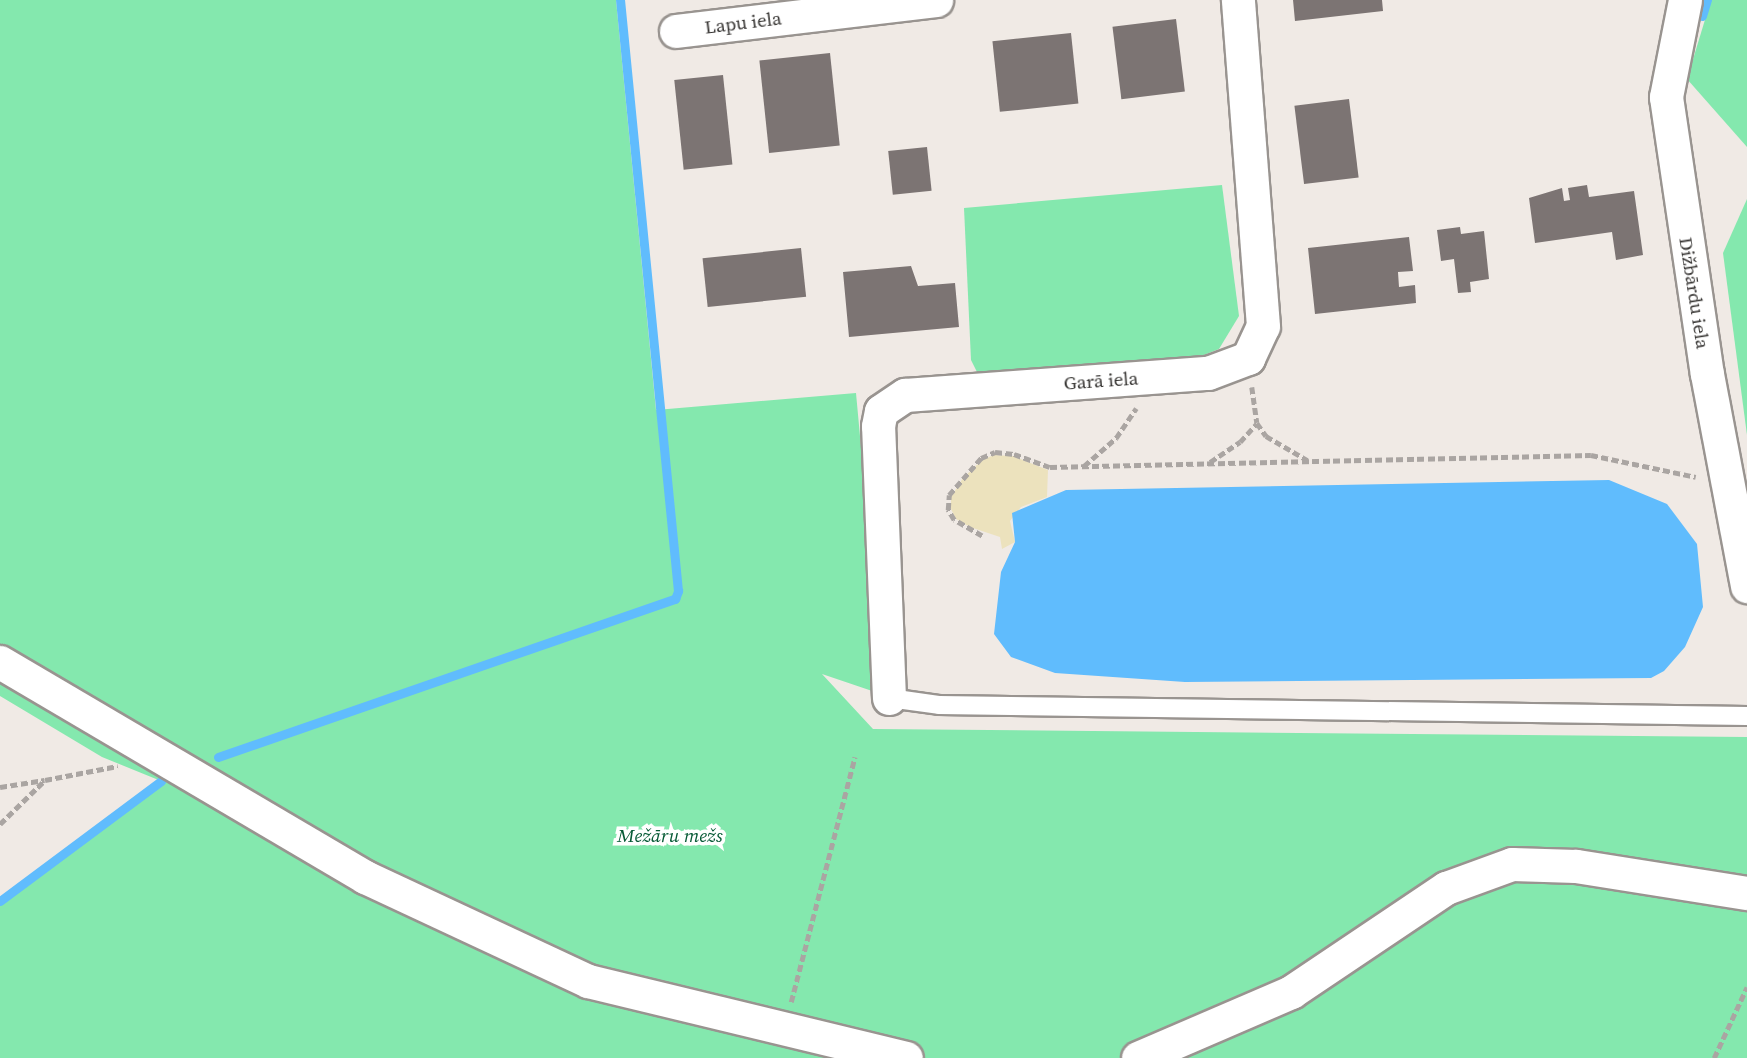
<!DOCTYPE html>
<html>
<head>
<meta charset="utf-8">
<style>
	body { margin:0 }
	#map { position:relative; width:1747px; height:1058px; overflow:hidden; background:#f0eae5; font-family:"Source Serif 4",serif }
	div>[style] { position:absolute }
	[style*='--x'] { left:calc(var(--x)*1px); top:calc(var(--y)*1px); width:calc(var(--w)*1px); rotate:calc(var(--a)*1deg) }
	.green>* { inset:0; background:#84e8ae }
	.sand>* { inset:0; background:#ece2bd }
	.water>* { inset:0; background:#60bcfd }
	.stream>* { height:9px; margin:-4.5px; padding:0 4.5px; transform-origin:4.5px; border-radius:4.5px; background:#60bcfd }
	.building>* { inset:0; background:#7c7473; transform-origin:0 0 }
	.path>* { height:4.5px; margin-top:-2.25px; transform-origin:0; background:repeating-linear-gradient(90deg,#aaa5a2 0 7px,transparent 0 10.5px) }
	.roads { filter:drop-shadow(2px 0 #999490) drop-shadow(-2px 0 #999490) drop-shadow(0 2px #999490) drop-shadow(0 -2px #999490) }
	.service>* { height:18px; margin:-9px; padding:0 9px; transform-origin:9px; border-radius:9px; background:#fff }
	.minor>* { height:33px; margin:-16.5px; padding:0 16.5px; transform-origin:16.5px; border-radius:16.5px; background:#fff }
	span { translate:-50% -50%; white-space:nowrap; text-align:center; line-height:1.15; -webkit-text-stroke:7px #fff; paint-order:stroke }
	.street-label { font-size:19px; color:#383634 }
	.park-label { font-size:19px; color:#065a35; font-style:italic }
</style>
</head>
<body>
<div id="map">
	<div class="green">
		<div style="clip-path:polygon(0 0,616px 0,656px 410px,856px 393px,884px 695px,822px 674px,873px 729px,1747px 737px,1747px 1058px,0 1058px,0 901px,161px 781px,102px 757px,0 696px)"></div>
		<div style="clip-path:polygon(1711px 0,1747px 0,1747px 147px,1687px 79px)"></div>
		<div style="clip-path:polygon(1222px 185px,1239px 316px,1219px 349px,1196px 358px,980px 378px,971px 360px,964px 208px)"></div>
		<div style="clip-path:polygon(1747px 199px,1747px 435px,1723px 253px)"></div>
	</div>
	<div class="sand">
		<div style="clip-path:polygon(994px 455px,1013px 456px,1048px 470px,1047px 497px,1021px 507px,1010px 521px,1015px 542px,1002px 549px,1000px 537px,970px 527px,956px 519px,951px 509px,951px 497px,963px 478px,982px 460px)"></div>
	</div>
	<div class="water">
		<div style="clip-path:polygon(1609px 480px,1667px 504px,1697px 544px,1703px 607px,1685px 647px,1664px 671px,1651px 678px,1185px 682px,1055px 673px,1011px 657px,994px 634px,1001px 572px,1015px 542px,1012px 513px,1066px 490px)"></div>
	</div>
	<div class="stream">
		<div style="--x:1702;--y:16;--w:17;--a:-73"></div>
		<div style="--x:218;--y:757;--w:484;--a:-19.1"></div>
		<div style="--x:675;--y:599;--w:9;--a:-69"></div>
		<div style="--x:678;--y:591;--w:594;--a:-95.6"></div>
		<div style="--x:0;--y:901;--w:201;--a:-36.7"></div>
	</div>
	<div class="building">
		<div style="clip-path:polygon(1293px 0,1382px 0,1383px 11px,1295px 21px)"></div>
		<div style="left:1176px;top:19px;width:73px;height:64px;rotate:83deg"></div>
		<div style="left:1071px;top:33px;width:71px;height:79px;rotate:84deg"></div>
		<div style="left:830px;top:53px;width:93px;height:71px;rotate:84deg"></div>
		<div style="left:723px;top:75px;width:90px;height:49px;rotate:84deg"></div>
		<div style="left:1349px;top:99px;width:79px;height:55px;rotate:83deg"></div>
		<div style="left:927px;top:147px;width:44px;height:39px;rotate:84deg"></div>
		<div style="clip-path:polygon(1587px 185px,1589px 197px,1634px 191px,1643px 255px,1616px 260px,1612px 232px,1535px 243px,1529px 198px,1562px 188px,1564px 201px,1570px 200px,1568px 188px)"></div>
		<div style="clip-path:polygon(1460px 227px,1461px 234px,1484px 231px,1489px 279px,1470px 282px,1471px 292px,1458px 293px,1454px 259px,1441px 261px,1437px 230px)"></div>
		<div style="clip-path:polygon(1409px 237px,1413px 271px,1398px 272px,1399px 287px,1415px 285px,1416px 303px,1315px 314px,1308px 248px)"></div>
		<div style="left:801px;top:248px;width:49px;height:99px;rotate:84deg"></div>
		<div style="clip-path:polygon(911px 266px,918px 286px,955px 283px,959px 327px,849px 337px,843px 272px)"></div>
	</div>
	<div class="path">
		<div style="--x:1252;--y:387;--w:36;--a:82"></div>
		<div style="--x:1257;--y:423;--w:16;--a:55"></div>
		<div style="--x:1266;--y:436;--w:48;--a:30.3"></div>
		<div style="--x:1210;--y:462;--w:36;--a:-34"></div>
		<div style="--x:1240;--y:442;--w:25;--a:-48"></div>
		<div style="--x:1084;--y:466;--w:43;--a:-41.2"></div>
		<div style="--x:1116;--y:438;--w:36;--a:-56"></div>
		<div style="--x:982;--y:536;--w:32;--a:-150"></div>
		<div style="--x:954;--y:520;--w:12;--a:-121"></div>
		<div style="--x:948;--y:510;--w:15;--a:-86"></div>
		<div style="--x:949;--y:495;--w:49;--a:-49.1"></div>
		<div style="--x:981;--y:458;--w:15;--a:-23"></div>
		<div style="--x:995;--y:452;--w:19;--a:6"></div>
		<div style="--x:1014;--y:454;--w:38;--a:20"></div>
		<div style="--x:1050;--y:467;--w:541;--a:-1.27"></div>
		<div style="--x:1591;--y:455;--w:107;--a:11.8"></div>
		<div style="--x:0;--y:787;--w:45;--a:-9"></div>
		<div style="--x:0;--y:824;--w:63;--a:-44.4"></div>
		<div style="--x:45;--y:780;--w:74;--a:-10.9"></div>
		<div style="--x:791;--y:1002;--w:253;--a:-75.4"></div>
		<div style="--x:1714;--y:1058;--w:78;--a:-65.1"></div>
	</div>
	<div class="roads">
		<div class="service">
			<div style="--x:889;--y:698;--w:50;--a:8"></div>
			<div style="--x:939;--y:705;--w:808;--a:0.78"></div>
		</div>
		<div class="minor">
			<div style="--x:1685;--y:0;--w:99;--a:101.1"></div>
			<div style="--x:1666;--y:97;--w:280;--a:81.6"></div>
			<div style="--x:1707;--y:374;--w:216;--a:79.3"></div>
			<div style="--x:676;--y:31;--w:262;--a:-6.8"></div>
			<div style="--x:0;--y:662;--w:424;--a:30.5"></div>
			<div style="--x:365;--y:877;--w:246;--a:25"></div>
			<div style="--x:588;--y:981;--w:327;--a:13.6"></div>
			<div style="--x:889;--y:698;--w:272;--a:-92.3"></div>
			<div style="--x:878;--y:426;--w:15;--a:-79"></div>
			<div style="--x:881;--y:411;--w:29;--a:-34"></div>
			<div style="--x:905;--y:395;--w:304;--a:-4.2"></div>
			<div style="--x:1208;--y:373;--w:43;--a:-20.6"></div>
			<div style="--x:1248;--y:358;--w:35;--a:-65"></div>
			<div style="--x:1263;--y:326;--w:327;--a:-94.4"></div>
			<div style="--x:1138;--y:1058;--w:167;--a:-23.3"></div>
			<div style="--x:1291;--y:992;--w:187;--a:-33.9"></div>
			<div style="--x:1446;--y:888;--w:70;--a:-20"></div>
			<div style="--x:1512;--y:864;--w:64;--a:1.8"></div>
			<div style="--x:1576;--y:866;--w:173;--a:9"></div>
		</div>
	</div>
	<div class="street-label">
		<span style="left:743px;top:23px;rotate:-7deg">Lapu iela</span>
		<span style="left:1694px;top:293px;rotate:81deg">Dižbārdu iela</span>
		<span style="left:1101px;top:381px;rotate:-4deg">Garā iela</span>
	</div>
	<div class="park-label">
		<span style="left:670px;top:836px">Mežāru mežs</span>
	</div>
</div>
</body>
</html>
